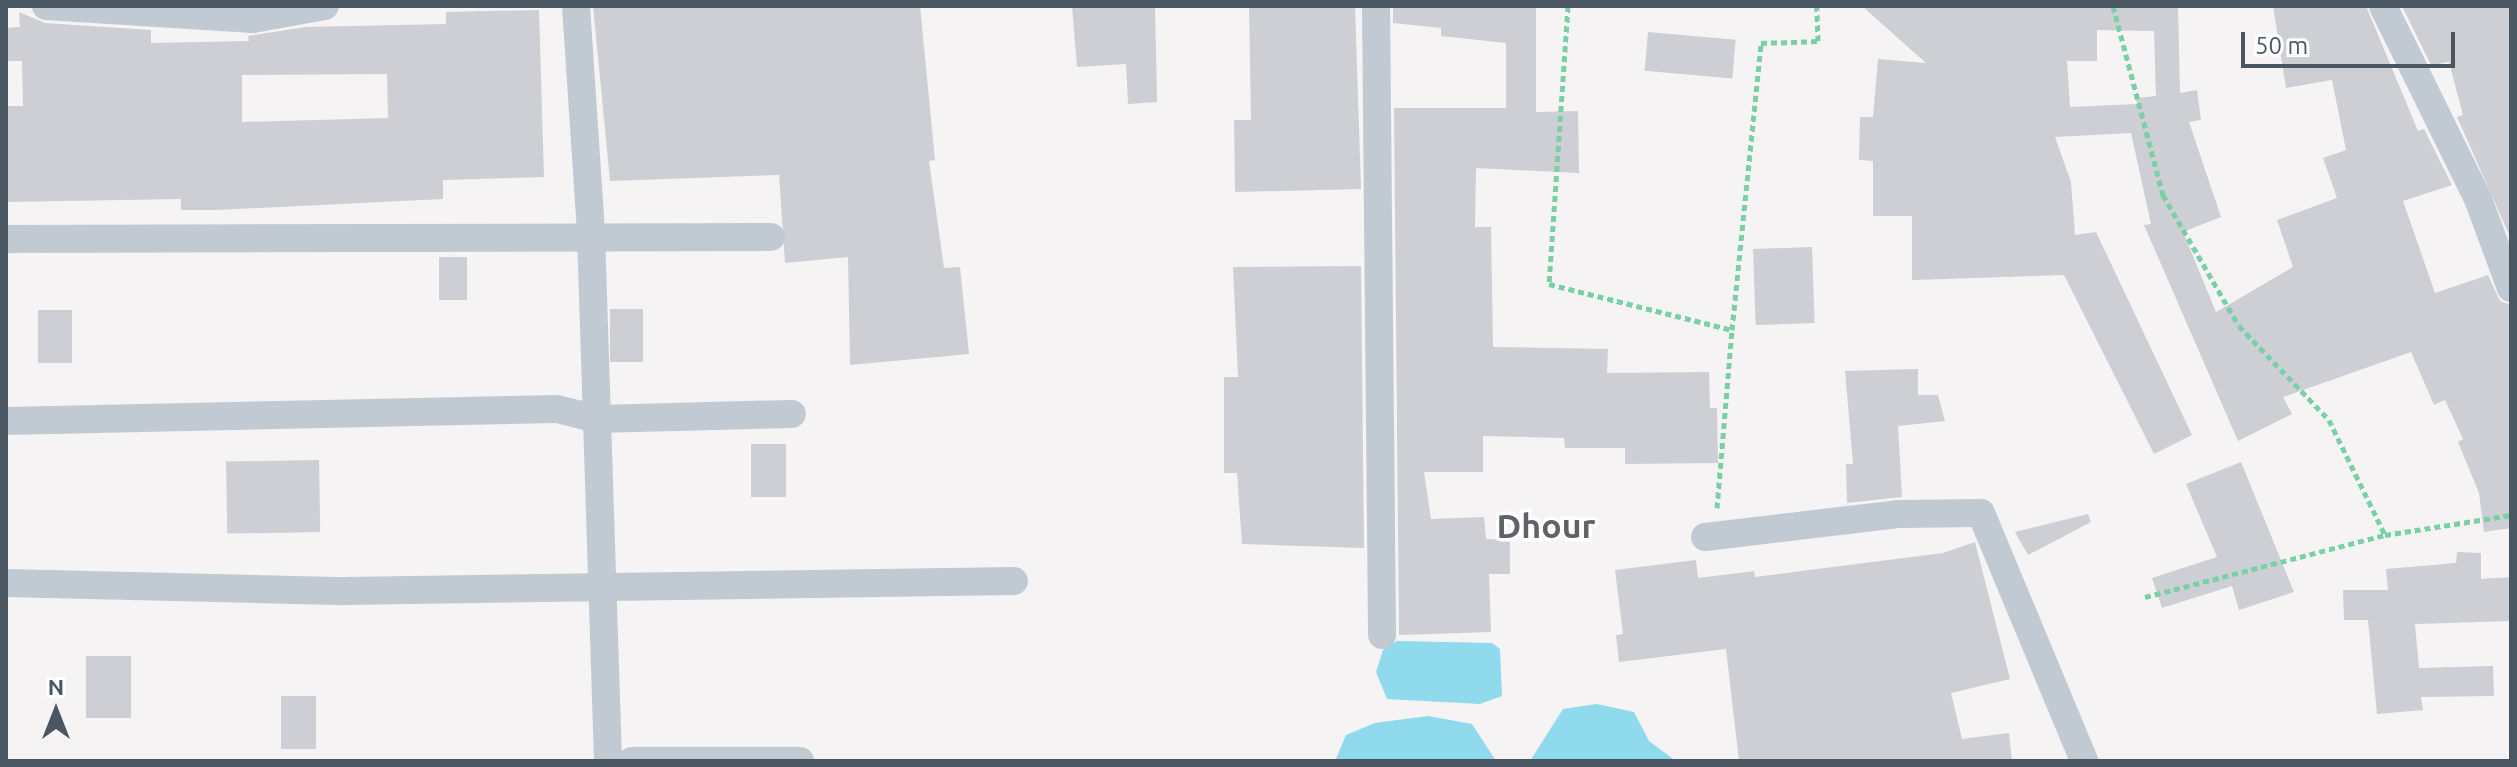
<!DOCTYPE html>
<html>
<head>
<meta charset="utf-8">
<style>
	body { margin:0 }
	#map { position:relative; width:2517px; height:767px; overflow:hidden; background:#f5f3f3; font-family:Ubuntu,sans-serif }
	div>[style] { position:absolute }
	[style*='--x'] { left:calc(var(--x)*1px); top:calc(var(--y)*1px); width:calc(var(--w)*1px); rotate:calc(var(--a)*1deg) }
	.water>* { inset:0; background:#90daee }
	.building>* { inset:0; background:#cdcfd5; transform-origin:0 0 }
	.path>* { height:5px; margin-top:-2.5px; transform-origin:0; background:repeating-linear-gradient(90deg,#7ad0a6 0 6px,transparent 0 10px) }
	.street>* { height:28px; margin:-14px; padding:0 14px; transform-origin:14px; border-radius:14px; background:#c1cad2 }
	span { translate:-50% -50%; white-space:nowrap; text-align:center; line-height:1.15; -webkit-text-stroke:7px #fff; paint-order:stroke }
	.district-label { font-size:34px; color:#5f6368; font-weight:700 }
	.frame { position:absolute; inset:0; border:8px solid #4a5661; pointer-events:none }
	.north { position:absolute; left:16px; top:671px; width:80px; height:80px; -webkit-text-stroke:6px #fff; paint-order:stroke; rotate:0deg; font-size:22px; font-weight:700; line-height:32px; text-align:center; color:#4a5661 }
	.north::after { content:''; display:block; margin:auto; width:28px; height:36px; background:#4a5661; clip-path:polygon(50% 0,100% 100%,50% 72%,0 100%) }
	.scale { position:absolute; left:2241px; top:32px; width:214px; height:36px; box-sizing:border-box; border:4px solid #4a5661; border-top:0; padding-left:10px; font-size:24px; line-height:28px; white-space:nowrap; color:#4a5661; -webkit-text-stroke:6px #fff; paint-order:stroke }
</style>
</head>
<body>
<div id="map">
	<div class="water">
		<div style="clip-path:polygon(1397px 641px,1492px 643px,1500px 649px,1502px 696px,1480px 704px,1387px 699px,1376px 672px,1383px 650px)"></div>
		<div style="clip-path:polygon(1597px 704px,1634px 712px,1649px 741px,1676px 761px,1530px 761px,1563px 709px)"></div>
		<div style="clip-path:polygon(1428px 716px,1472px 724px,1496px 761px,1335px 761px,1346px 735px,1375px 723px)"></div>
	</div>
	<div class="building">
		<div style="clip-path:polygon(593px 6px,920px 6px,935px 160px,929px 161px,944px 268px,960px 267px,969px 354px,850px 365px,848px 257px,785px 263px,779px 175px,610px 181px)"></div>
		<div style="clip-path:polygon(1072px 6px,1155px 6px,1157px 102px,1128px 104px,1126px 64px,1077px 67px)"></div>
		<div style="clip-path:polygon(1249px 6px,1355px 6px,1361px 189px,1235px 192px,1234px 120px,1251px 120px)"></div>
		<div style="clip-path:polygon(1393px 6px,1536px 6px,1536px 112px,1578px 111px,1579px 173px,1476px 168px,1475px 227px,1491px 227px,1493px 347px,1608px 349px,1607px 373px,1709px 372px,1710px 408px,1717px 408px,1718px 463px,1625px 464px,1625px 448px,1565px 448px,1564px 438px,1483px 436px,1483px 472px,1424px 472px,1431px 519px,1484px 517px,1486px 539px,1510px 540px,1510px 574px,1489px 574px,1491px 632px,1399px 635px,1394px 108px,1506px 108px,1506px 43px,1441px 36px,1441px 28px,1393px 23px)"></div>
		<div style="clip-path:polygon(evenodd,1862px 6px,2178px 7px,2180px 93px,2197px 90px,2201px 120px,2189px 122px,2221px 217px,2183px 232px,2216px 312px,2293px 267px,2277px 220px,2337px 198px,2323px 158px,2346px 150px,2332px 80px,2286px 88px,2273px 6px,2366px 6px,2418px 131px,2424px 129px,2452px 185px,2403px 201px,2435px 293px,2488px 275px,2500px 301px,2511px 305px,2511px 528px,2484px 532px,2479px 493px,2458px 442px,2463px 439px,2445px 400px,2434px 405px,2411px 352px,2283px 397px,2292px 414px,2238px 441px,2144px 225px,2151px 224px,2131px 133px,2055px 137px,2071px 182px,2075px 235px,2096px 232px,2192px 435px,2154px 454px,2064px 275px,1912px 280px,1912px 216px,1873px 216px,1873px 161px,1859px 160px,1860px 117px,1873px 117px,1878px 59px,1926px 63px,1862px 6px,2097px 30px,2154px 31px,2156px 96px,2136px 98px,2137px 104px,2070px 107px,2067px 61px,2097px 61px,2097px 30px)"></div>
		<div style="clip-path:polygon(2402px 6px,2511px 6px,2511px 239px,2457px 117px,2463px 115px,2449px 62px,2431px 65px)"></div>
		<div style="clip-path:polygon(evenodd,539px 10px,544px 177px,443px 180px,443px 199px,216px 210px,181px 210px,181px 199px,6px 202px,6px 106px,23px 106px,22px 61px,6px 61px,6px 28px,20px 27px,19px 12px,45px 23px,151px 30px,151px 43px,249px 41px,248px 36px,306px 27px,446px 24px,446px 12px,539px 10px,387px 74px,388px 118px,242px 122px,242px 75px,387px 74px)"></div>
		<div style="left:1648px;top:32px;width:88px;height:39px;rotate:5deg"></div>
		<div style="left:1812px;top:247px;width:76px;height:59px;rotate:88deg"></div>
		<div style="left:439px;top:257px;width:28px;height:43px"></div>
		<div style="clip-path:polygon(1361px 266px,1364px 548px,1242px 544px,1237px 473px,1224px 473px,1224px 377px,1238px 377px,1233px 267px)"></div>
		<div style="left:610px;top:309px;width:33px;height:53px"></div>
		<div style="left:38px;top:310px;width:34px;height:53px"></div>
		<div style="clip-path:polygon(1918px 369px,1918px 395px,1938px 395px,1945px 421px,1898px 426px,1902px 497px,1847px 503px,1846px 464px,1853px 464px,1845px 371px)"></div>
		<div style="left:751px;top:444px;width:35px;height:53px"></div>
		<div style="left:319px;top:460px;width:72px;height:93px;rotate:89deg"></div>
		<div style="clip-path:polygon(2241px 462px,2294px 592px,2239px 610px,2232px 586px,2162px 608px,2152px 578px,2217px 557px,2186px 484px)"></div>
		<div style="clip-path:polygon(2088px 514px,2091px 522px,2028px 555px,2015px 532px)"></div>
		<div style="clip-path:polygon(1975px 542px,2010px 679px,1951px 693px,1962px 739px,2009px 733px,2012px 761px,1739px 761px,1726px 649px,1619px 662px,1616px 635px,1623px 634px,1615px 570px,1696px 560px,1698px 578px,1754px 571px,1755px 577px,1943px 553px)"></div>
		<div style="clip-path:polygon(2457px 552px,2481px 553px,2481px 579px,2511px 577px,2511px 621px,2415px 624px,2419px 668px,2493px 666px,2494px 696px,2421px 697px,2423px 710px,2377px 714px,2368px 620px,2344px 620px,2343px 590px,2388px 590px,2386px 569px,2456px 563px)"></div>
		<div style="left:86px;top:656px;width:45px;height:62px"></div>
		<div style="left:281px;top:696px;width:35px;height:53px"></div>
	</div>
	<div class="path">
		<div style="--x:1568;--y:6;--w:279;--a:93.9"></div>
		<div style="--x:1549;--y:284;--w:189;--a:14.1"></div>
		<div style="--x:1732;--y:330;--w:288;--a:-84.2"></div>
		<div style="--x:1761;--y:43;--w:57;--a:-2"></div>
		<div style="--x:1818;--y:41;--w:35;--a:-92"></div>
		<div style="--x:2113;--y:6;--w:196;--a:75.2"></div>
		<div style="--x:2163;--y:195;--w:151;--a:59.9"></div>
		<div style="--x:2239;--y:326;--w:130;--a:46.2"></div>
		<div style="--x:2329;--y:420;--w:128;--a:64"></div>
		<div style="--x:2385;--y:535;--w:128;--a:-9"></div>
		<div style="--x:1717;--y:508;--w:179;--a:-85.2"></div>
		<div style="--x:2145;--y:597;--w:248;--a:-14.5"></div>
	</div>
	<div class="street">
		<div style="--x:46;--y:6;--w:207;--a:3.6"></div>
		<div style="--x:253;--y:19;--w:73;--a:-10.2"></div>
		<div style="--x:576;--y:6;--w:228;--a:86.2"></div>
		<div style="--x:591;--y:234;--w:527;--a:88.15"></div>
		<div style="--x:1376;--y:6;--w:629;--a:89.45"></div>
		<div style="--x:2383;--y:6;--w:215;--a:63.8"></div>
		<div style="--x:2478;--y:199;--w:95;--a:69.7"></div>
		<div style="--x:6;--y:239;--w:765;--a:-0.15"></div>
		<div style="--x:6;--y:421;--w:551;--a:-1.25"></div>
		<div style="--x:557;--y:409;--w:41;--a:14"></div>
		<div style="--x:597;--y:419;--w:195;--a:-1.5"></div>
		<div style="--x:1705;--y:537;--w:194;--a:-6.8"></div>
		<div style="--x:1898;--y:514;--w:83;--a:-0.7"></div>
		<div style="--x:1981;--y:513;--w:269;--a:67.4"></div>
		<div style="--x:6;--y:583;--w:339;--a:1.4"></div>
		<div style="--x:345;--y:591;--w:669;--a:-0.86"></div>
		<div style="--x:632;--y:761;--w:168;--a:0"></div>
	</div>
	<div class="district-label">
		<span style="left:1546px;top:526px">Dhour</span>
	</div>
	<div class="frame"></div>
	<div class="north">N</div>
	<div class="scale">50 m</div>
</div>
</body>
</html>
